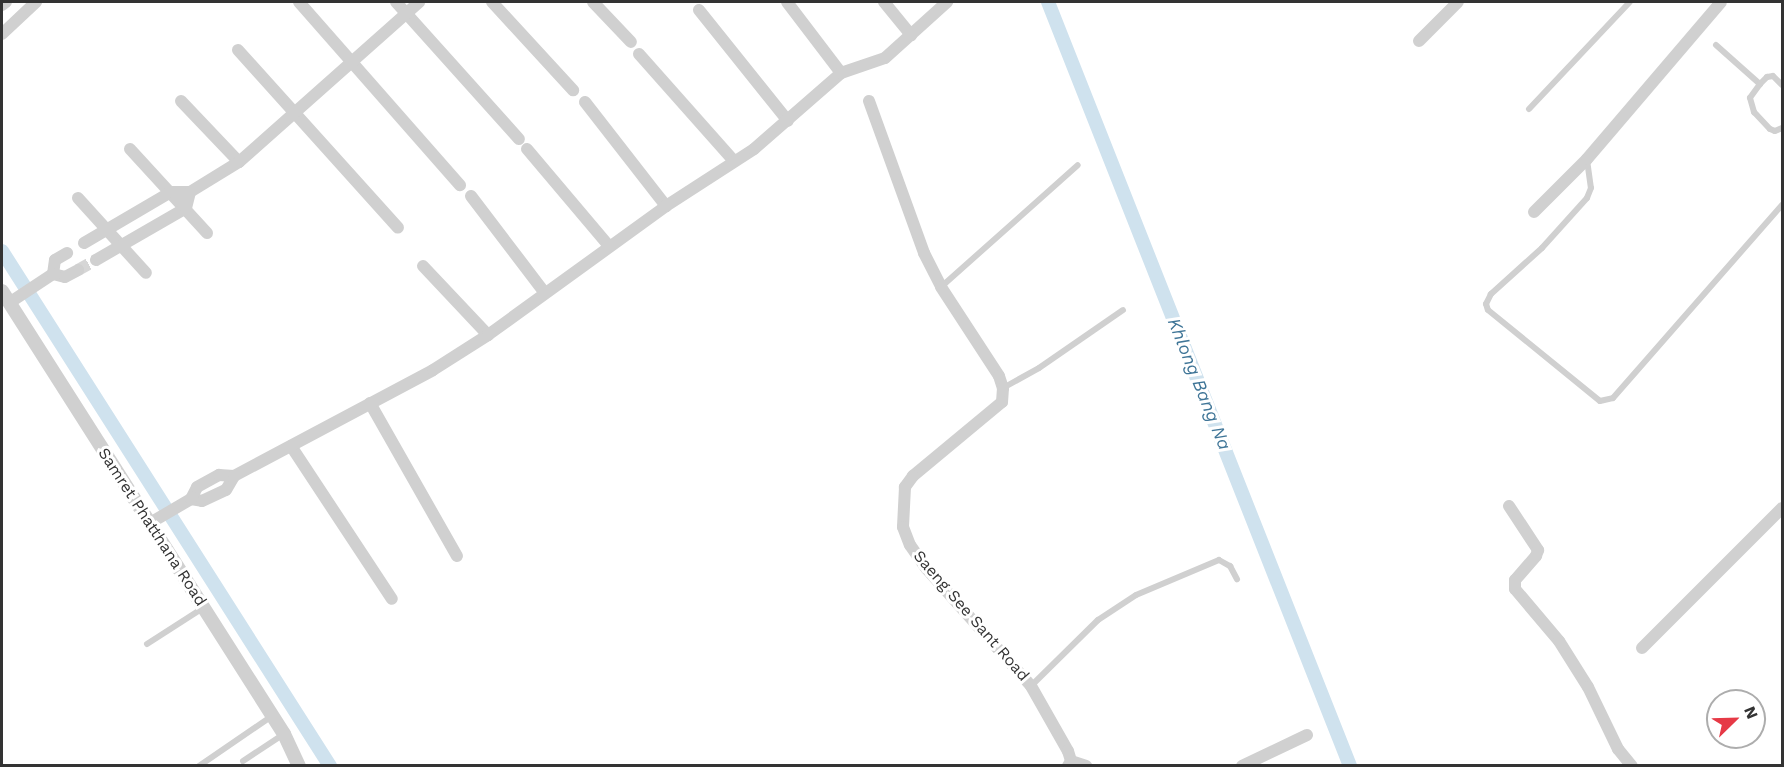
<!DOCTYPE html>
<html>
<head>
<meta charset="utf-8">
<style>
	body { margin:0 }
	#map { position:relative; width:1784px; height:767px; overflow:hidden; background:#fff; font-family:"Work Sans",sans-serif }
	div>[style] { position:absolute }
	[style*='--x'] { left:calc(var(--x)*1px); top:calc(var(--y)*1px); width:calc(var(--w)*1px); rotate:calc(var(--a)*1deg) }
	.canal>* { height:14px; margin:-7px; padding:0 7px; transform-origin:7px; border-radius:7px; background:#cfe2ee }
	.minor-tunnel>* { height:12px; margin-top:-6px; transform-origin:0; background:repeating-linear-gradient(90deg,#d6d6d6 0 12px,transparent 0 18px) }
	.service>* { height:6px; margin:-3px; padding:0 3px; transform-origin:3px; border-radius:3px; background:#d0d0d0 }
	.minor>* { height:12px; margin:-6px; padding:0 6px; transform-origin:6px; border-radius:6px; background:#d0d0d0 }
	.tertiary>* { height:14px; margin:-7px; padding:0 7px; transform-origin:7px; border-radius:7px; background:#d0d0d0 }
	span { translate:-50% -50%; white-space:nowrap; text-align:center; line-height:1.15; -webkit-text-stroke:6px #fff; paint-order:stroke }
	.street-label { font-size:16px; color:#333 }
	.water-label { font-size:18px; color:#3f7597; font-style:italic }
	.frame { position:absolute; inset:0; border:3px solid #333; pointer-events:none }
	.north { position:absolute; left:1706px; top:689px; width:60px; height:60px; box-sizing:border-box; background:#fff; border:2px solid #adadad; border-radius:50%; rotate:67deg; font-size:16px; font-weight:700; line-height:24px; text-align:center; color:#333 }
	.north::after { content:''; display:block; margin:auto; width:21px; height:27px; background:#e63946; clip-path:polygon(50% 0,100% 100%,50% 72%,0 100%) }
</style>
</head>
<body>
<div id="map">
	<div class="canal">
		<div style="--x:1048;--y:2;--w:822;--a:68.43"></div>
		<div style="--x:2;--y:251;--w:611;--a:57.51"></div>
	</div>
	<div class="minor-tunnel">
		<div style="--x:78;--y:270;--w:21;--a:-29"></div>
	</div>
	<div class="service">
		<div style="--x:1716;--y:45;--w:59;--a:41.6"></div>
		<div style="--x:1760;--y:84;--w:10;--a:-45"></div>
		<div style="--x:1767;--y:77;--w:6;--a:-9"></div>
		<div style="--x:1773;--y:76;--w:13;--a:45"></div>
		<div style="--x:1760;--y:84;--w:17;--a:126"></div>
		<div style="--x:1750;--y:98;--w:15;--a:74"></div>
		<div style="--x:1754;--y:112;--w:23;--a:47"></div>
		<div style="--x:1770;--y:129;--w:5;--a:22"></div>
		<div style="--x:1775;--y:131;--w:8;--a:-23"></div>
		<div style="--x:1529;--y:109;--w:147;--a:-46.7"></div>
		<div style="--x:1587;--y:160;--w:28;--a:82"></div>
		<div style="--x:1591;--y:188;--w:11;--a:112"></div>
		<div style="--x:1587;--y:198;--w:67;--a:132"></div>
		<div style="--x:1542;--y:248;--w:69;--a:138"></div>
		<div style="--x:1491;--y:294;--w:11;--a:117"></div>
		<div style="--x:1486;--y:304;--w:6;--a:72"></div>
		<div style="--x:1488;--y:310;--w:144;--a:39.1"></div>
		<div style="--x:1600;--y:401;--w:13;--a:-13"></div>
		<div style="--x:1613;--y:398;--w:257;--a:-48.8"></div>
		<div style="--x:941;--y:287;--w:183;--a:-41.7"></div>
		<div style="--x:1003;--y:388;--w:41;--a:-29.1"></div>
		<div style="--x:1039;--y:368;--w:102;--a:-34.6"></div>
		<div style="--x:147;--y:644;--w:67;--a:-32.7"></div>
		<div style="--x:1031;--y:686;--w:94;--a:-44.6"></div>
		<div style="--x:1098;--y:620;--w:45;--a:-33.3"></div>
		<div style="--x:1136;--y:595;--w:90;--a:-22.9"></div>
		<div style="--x:1219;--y:560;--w:13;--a:29"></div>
		<div style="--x:1230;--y:566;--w:15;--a:62"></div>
		<div style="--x:243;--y:761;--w:49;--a:-33.4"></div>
		<div style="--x:199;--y:766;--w:88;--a:-34.4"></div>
	</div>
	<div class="minor">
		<div style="--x:299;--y:2;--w:244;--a:48.7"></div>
		<div style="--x:396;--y:2;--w:184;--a:48.1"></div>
		<div style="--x:492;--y:2;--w:120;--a:47.4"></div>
		<div style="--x:593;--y:2;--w:55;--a:46.5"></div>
		<div style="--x:787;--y:2;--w:89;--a:52.7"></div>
		<div style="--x:884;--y:2;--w:43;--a:50.7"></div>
		<div style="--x:2;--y:5;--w:5;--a:-37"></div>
		<div style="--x:699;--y:10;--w:142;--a:51.3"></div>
		<div style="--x:2;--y:34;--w:47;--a:-43.3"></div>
		<div style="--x:1419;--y:41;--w:55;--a:-45"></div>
		<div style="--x:238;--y:50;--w:239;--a:48"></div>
		<div style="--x:639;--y:54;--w:143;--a:48.4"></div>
		<div style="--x:181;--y:101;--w:84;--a:46.4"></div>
		<div style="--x:869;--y:101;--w:162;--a:70.1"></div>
		<div style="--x:924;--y:253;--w:38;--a:63"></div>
		<div style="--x:941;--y:287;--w:106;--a:56.9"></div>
		<div style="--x:999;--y:376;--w:13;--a:72"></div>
		<div style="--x:1003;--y:388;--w:14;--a:94"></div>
		<div style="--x:1002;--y:402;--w:116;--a:140.3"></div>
		<div style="--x:913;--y:476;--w:14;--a:126"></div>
		<div style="--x:905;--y:487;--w:40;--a:92.9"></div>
		<div style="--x:903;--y:527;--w:19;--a:69"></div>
		<div style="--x:910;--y:545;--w:28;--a:55"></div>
		<div style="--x:926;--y:568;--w:158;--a:48.3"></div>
		<div style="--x:1031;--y:686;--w:75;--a:60.4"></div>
		<div style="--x:1068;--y:751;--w:10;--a:73"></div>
		<div style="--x:1071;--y:761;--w:6;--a:121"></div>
		<div style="--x:585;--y:102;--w:132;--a:52.1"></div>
		<div style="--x:130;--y:149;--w:114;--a:47.5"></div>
		<div style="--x:527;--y:149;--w:127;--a:49.8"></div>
		<div style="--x:471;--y:196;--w:122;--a:52.7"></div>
		<div style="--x:78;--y:198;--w:101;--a:47.8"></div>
		<div style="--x:1534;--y:212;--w:75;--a:-45"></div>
		<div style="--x:1587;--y:159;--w:206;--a:-49.5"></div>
		<div style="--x:84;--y:243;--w:101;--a:-30.4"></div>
		<div style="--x:171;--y:192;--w:19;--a:0"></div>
		<div style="--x:190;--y:192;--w:57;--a:-31.5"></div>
		<div style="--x:239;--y:162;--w:241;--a:-41.6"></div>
		<div style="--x:96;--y:260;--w:104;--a:-30"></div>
		<div style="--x:186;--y:208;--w:16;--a:-76"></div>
		<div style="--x:423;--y:266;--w:95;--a:46.7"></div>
		<div style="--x:53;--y:274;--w:14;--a:-82"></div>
		<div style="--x:55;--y:260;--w:14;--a:-30"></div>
		<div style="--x:9;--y:303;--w:53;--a:-33.4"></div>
		<div style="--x:53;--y:274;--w:12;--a:14"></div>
		<div style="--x:65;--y:277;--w:15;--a:-28"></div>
		<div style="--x:370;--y:403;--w:176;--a:60.4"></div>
		<div style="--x:291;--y:446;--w:183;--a:56.6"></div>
		<div style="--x:191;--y:499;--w:11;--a:10"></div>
		<div style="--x:202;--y:501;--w:26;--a:-25"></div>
		<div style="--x:226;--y:490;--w:16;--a:-60"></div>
		<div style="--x:1509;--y:506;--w:53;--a:56.6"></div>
		<div style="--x:1538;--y:550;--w:6;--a:108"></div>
		<div style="--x:1536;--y:556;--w:32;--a:131"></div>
		<div style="--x:1515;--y:580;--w:9;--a:90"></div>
		<div style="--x:1515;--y:589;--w:68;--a:49.8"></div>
		<div style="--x:1559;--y:641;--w:54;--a:57.8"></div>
		<div style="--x:1588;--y:687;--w:69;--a:64.2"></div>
		<div style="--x:1618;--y:749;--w:22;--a:51"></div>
		<div style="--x:150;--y:523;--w:48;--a:-30.3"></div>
		<div style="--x:191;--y:499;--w:13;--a:-63"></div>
		<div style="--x:197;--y:487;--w:25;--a:-29"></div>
		<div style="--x:219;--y:475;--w:15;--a:4"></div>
		<div style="--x:234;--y:476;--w:225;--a:-28"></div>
		<div style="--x:433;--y:370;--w:65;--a:-32.5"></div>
		<div style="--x:488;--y:335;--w:220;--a:-35.9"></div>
		<div style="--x:666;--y:206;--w:105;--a:-32.9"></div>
		<div style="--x:754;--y:149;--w:116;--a:-41.1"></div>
		<div style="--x:841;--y:73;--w:46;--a:-18.8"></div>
		<div style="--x:885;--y:58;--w:84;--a:-42.1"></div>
		<div style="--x:1642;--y:648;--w:198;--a:-45"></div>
		<div style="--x:1071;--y:761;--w:16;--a:18"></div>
		<div style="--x:1242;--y:766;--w:72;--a:-25.5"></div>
	</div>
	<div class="tertiary">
		<div style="--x:2;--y:291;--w:525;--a:57.52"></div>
		<div style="--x:284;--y:734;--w:35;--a:65"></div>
	</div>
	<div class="street-label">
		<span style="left:152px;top:527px;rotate:57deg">Samret Phatthana Road</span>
		<span style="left:971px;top:616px;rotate:49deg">Saeng See Sant Road</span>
	</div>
	<div class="water-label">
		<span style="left:1199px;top:384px;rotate:68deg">Khlong Bang Na</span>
	</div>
	<div class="frame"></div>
	<div class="north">N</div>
</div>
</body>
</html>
